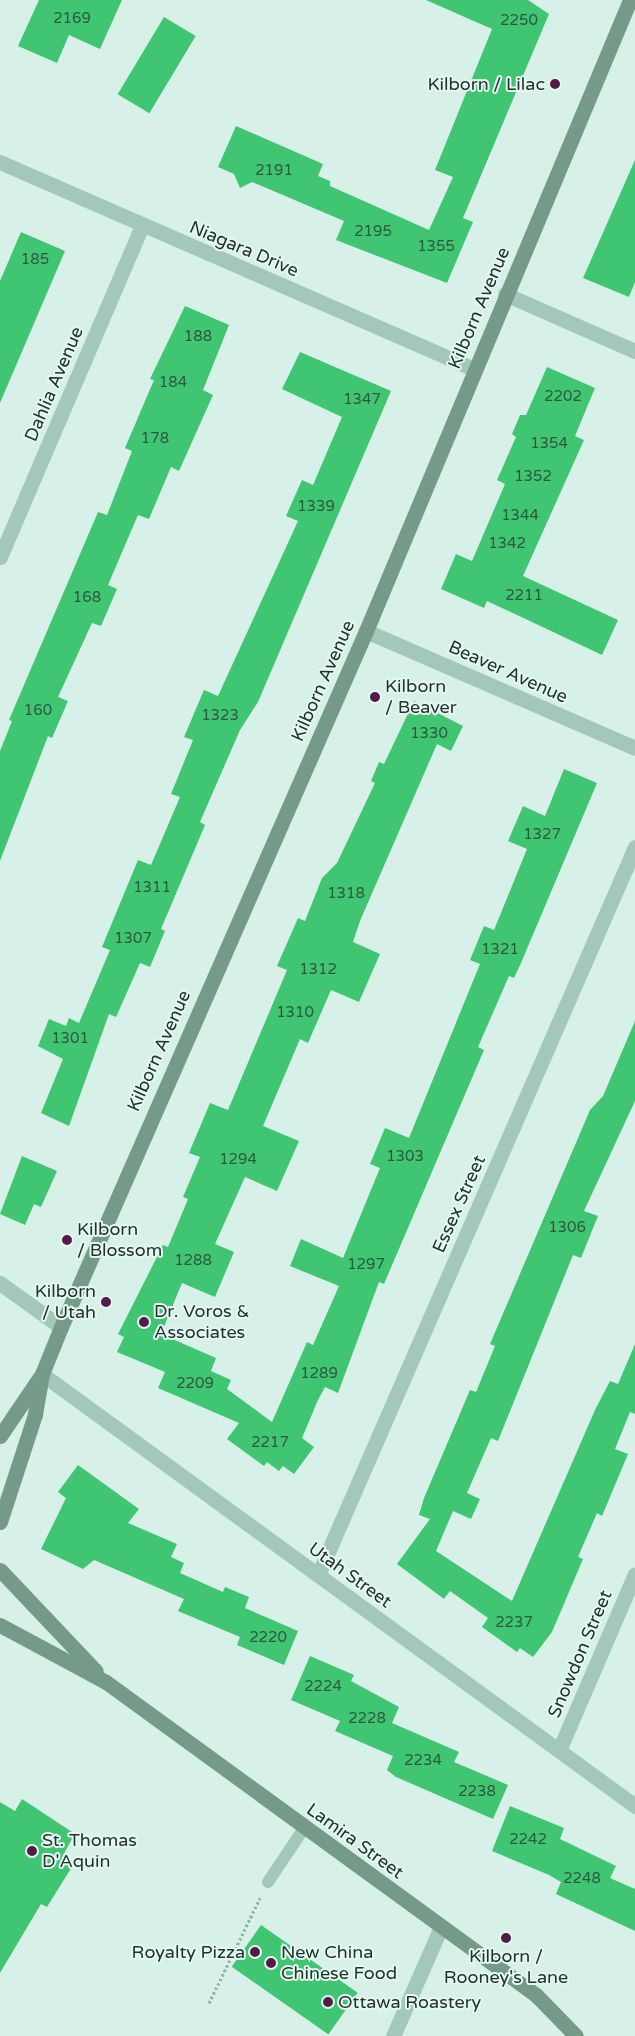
<!DOCTYPE html>
<html>
<head>
<meta charset="utf-8">
<style>
	body { margin:0 }
	#map { position:relative; width:635px; height:2036px; overflow:hidden; background:#d7f0e8; font-family:"Varela Round",sans-serif }
	div>[style] { position:absolute }
	[style*='--x'] { left:calc(var(--x)*1px); top:calc(var(--y)*1px); width:calc(var(--w)*1px); rotate:calc(var(--a)*1deg) }
	.building>* { inset:0; background:#40c573; transform-origin:0 0 }
	.path>* { height:3px; margin-top:-1.5px; transform-origin:0; background:repeating-linear-gradient(90deg,#8db4a3 0 2.5px,transparent 0 5px) }
	.lane>* { height:12px; margin:-6px; padding:0 6px; transform-origin:6px; border-radius:6px; background:#a3c8b9 }
	.street>* { height:15px; margin:-7.5px; padding:0 7.5px; transform-origin:7.5px; border-radius:7.5px; background:#a3c8b9 }
	.secondary>* { height:15px; margin:-7.5px; padding:0 7.5px; transform-origin:7.5px; border-radius:7.5px; background:#759b88 }
	.dots>* { width:14px; height:14px; translate:-50% -50%; box-sizing:border-box; border:2px solid #e3f8f2; border-radius:50% }
	span { translate:-50% -50%; white-space:nowrap; text-align:center; line-height:1.15; -webkit-text-stroke:4px #e3f8f2; paint-order:stroke }
	.number-label { font-size:15px; color:#2c583d }
	.number-label span { -webkit-text-stroke-width:0 }
	.poi-label { font-size:18px; color:#25332b }
	.right { translate:-100% -50%; text-align:right }
	.left { translate:0 -50%; text-align:left }
	.street-label { font-size:18px; color:#25332b }
</style>
</head>
<body>
<div id="map">
	<div class="building">
		<div style="clip-path:polygon(39px 0,122px 0,100px 49px,69px 35px,57px 63px,18px 46px)"></div>
		<div style="clip-path:polygon(426px 0,528px 0,549px 14px,463px 218px,473px 222px,447px 283px,336px 240px,344px 221px,252px 182px,240px 188px,234px 174px,218px 167px,236px 126px,323px 164px,318px 176px,330px 181px,330px 186px,429px 230px,453px 177px,435px 170px,492px 29px)"></div>
		<div style="left:164px;top:17px;width:37px;height:90px;rotate:31deg"></div>
		<div style="clip-path:polygon(635px 160px,635px 282px,629px 297px,583px 278px)"></div>
		<div style="clip-path:polygon(21px 232px,65px 251px,0 403px,0 281px)"></div>
		<div style="clip-path:polygon(185px 306px,229px 325px,203px 390px,213px 395px,179px 471px,171px 467px,149px 519px,138px 515px,108px 585px,117px 589px,101px 626px,92px 623px,58px 697px,68px 701px,52px 738px,48px 736px,0 861px,0 751px,12px 721px,9px 720px,98px 512px,107px 515px,132px 451px,125px 448px,154px 380px,150px 379px)"></div>
		<div style="clip-path:polygon(300px 352px,391px 391px,258px 702px,240px 730px,200px 822px,205px 825px,161px 929px,165px 931px,150px 967px,140px 963px,116px 1017px,109px 1014px,69px 1126px,41px 1113px,63px 1059px,38px 1046px,49px 1019px,66px 1026px,69px 1018px,79px 1023px,110px 950px,102px 947px,138px 860px,151px 865px,180px 797px,171px 794px,193px 740px,184px 737px,204px 690px,218px 696px,298px 521px,286px 516px,302px 480px,313px 485px,342px 417px,282px 389px)"></div>
		<div style="clip-path:polygon(547px 367px,595px 388px,575px 436px,584px 440px,523px 576px,618px 620px,602px 655px,487px 601px,484px 608px,441px 589px,456px 554px,472px 561px,505px 484px,497px 480px,516px 437px,512px 434px,520px 415px,526px 415px)"></div>
		<div style="clip-path:polygon(414px 701px,463px 726px,451px 751px,437px 744px,360px 921px,353px 942px,380px 954px,359px 1002px,331px 990px,308px 1043px,300px 1039px,263px 1126px,299px 1141px,277px 1191px,245px 1177px,215px 1244px,234px 1252px,215px 1297px,182px 1283px,161px 1334px,216px 1358px,211px 1371px,231px 1380px,227px 1389px,272px 1422px,307px 1342px,313px 1345px,339px 1286px,290px 1266px,301px 1239px,343px 1258px,380px 1168px,370px 1164px,385px 1128px,409px 1138px,480px 964px,470px 960px,484px 926px,494px 930px,527px 849px,508px 841px,523px 806px,545px 816px,564px 769px,597px 783px,521px 963px,514px 978px,509px 976px,478px 1047px,484px 1050px,384px 1284px,379px 1282px,338px 1393px,325px 1387px,318px 1400px,302px 1438px,314px 1447px,294px 1474px,283px 1466px,279px 1471px,267px 1462px,264px 1466px,227px 1439px,239px 1423px,158px 1388px,165px 1372px,117px 1352px,124px 1337px,118px 1334px,163px 1245px,168px 1247px,188px 1199px,183px 1197px,200px 1157px,189px 1153px,210px 1103px,228px 1110px,287px 970px,277px 966px,298px 918px,305px 921px,322px 878px,337px 863px,375px 783px,371px 781px,379px 762px,384px 764px)"></div>
		<div style="clip-path:polygon(635px 1021px,635px 1101px,584px 1211px,598px 1216px,581px 1258px,573px 1255px,498px 1441px,491px 1438px,467px 1493px,480px 1499px,471px 1519px,453px 1511px,436px 1551px,512px 1601px,595px 1410px,610px 1381px,618px 1384px,635px 1344px,635px 1414px,630px 1412px,615px 1449px,628px 1454px,602px 1516px,597px 1513px,578px 1557px,583px 1559px,552px 1632px,533px 1657px,520px 1648px,517px 1652px,482px 1627px,488px 1618px,450px 1591px,444px 1599px,397px 1564px,430px 1519px,419px 1515px,424px 1498px,470px 1390px,476px 1392px,495px 1346px,490px 1344px,590px 1110px,603px 1096px)"></div>
		<div style="clip-path:polygon(22px 1156px,57px 1171px,41px 1207px,34px 1204px,25px 1225px,0 1214px)"></div>
		<div style="clip-path:polygon(78px 1465px,139px 1509px,128px 1523px,177px 1544px,171px 1557px,184px 1563px,180px 1573px,223px 1592px,225px 1587px,249px 1597px,245px 1608px,298px 1631px,284px 1665px,237px 1645px,240px 1637px,178px 1611px,184px 1599px,94px 1560px,83px 1569px,41px 1549px,66px 1498px,58px 1492px)"></div>
		<div style="clip-path:polygon(310px 1656px,354px 1675px,351px 1681px,399px 1707px,392px 1723px,459px 1752px,454px 1762px,508px 1785px,493px 1819px,396px 1777px,387px 1770px,393px 1756px,335px 1731px,340px 1721px,291px 1700px)"></div>
		<div style="clip-path:polygon(22px 1799px,75px 1834px,63px 1855px,75px 1862px,47px 1907px,41px 1904px,0 1973px,0 1802px,15px 1811px)"></div>
		<div style="clip-path:polygon(510px 1806px,564px 1828px,560px 1839px,616px 1866px,610px 1878px,635px 1889px,635px 1931px,556px 1894px,561px 1882px,549px 1875px,492px 1851px)"></div>
		<div style="left:261px;top:1925px;width:118px;height:51px;rotate:35deg"></div>
	</div>
	<div class="path">
		<div style="--x:209;--y:2003;--w:117;--a:-64.1"></div>
	</div>
	<div class="lane">
		<div style="--x:268;--y:1882;--w:66;--a:-56.1"></div>
	</div>
	<div class="street">
		<div style="--x:0;--y:162;--w:517;--a:23.59"></div>
		<div style="--x:505;--y:294;--w:142;--a:23.7"></div>
		<div style="--x:0;--y:557;--w:360;--a:-66.8"></div>
		<div style="--x:366;--y:631;--w:293;--a:23.5"></div>
		<div style="--x:0;--y:1283;--w:75;--a:35.8"></div>
		<div style="--x:42;--y:1374;--w:734;--a:36.07"></div>
		<div style="--x:318;--y:1575;--w:794;--a:-66.47"></div>
		<div style="--x:560;--y:1748;--w:189;--a:-66.7"></div>
		<div style="--x:393;--y:2036;--w:119;--a:-66.2"></div>
	</div>
	<div class="secondary">
		<div style="--x:0;--y:1436;--w:71;--a:-55.9"></div>
		<div style="--x:0;--y:1522;--w:114;--a:-72"></div>
		<div style="--x:35;--y:1414;--w:41;--a:-80.1"></div>
		<div style="--x:42;--y:1374;--w:51;--a:-68"></div>
		<div style="--x:61;--y:1327;--w:760;--a:-66.34"></div>
		<div style="--x:366;--y:631;--w:684;--a:-67.3"></div>
		<div style="--x:0;--y:1570;--w:139;--a:46.5"></div>
		<div style="--x:0;--y:1625;--w:120;--a:28.3"></div>
		<div style="--x:106;--y:1682;--w:532;--a:36.05"></div>
		<div style="--x:536;--y:1995;--w:57;--a:45.7"></div>
	</div>
	<div class="dots">
		<div style="left:555px;top:84px;background:#541b48"></div>
		<div style="left:375px;top:697px;background:#541b48"></div>
		<div style="left:67px;top:1240px;background:#541b48"></div>
		<div style="left:106px;top:1302px;background:#541b48"></div>
		<div style="left:144px;top:1322px;background:#541b48"></div>
		<div style="left:32px;top:1851px;background:#541b48"></div>
		<div style="left:506px;top:1938px;background:#541b48"></div>
		<div style="left:255px;top:1952px;background:#541b48"></div>
		<div style="left:271px;top:1963px;background:#541b48"></div>
		<div style="left:328px;top:2002px;background:#541b48"></div>
	</div>
	<div class="number-label">
		<span style="left:72px;top:19px">2169</span>
		<span style="left:519px;top:21px">2250</span>
		<span style="left:274px;top:171px">2191</span>
		<span style="left:373px;top:232px">2195</span>
		<span style="left:436px;top:247px">1355</span>
		<span style="left:35px;top:260px">185</span>
		<span style="left:198px;top:337px">188</span>
		<span style="left:173px;top:383px">184</span>
		<span style="left:563px;top:397px">2202</span>
		<span style="left:362px;top:400px">1347</span>
		<span style="left:155px;top:439px">178</span>
		<span style="left:549px;top:444px">1354</span>
		<span style="left:533px;top:477px">1352</span>
		<span style="left:316px;top:507px">1339</span>
		<span style="left:520px;top:516px">1344</span>
		<span style="left:507px;top:544px">1342</span>
		<span style="left:524px;top:596px">2211</span>
		<span style="left:87px;top:598px">168</span>
		<span style="left:38px;top:711px">160</span>
		<span style="left:220px;top:716px">1323</span>
		<span style="left:429px;top:734px">1330</span>
		<span style="left:542px;top:835px">1327</span>
		<span style="left:152px;top:888px">1311</span>
		<span style="left:346px;top:894px">1318</span>
		<span style="left:133px;top:939px">1307</span>
		<span style="left:500px;top:950px">1321</span>
		<span style="left:318px;top:970px">1312</span>
		<span style="left:295px;top:1013px">1310</span>
		<span style="left:70px;top:1039px">1301</span>
		<span style="left:405px;top:1157px">1303</span>
		<span style="left:238px;top:1160px">1294</span>
		<span style="left:567px;top:1228px">1306</span>
		<span style="left:193px;top:1261px">1288</span>
		<span style="left:366px;top:1265px">1297</span>
		<span style="left:319px;top:1374px">1289</span>
		<span style="left:195px;top:1384px">2209</span>
		<span style="left:270px;top:1443px">2217</span>
		<span style="left:514px;top:1623px">2237</span>
		<span style="left:268px;top:1638px">2220</span>
		<span style="left:323px;top:1687px">2224</span>
		<span style="left:367px;top:1719px">2228</span>
		<span style="left:423px;top:1761px">2234</span>
		<span style="left:477px;top:1792px">2238</span>
		<span style="left:528px;top:1840px">2242</span>
		<span style="left:582px;top:1879px">2248</span>
	</div>
	<div class="poi-label">
		<span class="right" style="left:545px;top:84px">Kilborn / Lilac</span>
		<span class="left" style="left:385px;top:697px">Kilborn<br>/ Beaver</span>
		<span class="left" style="left:77px;top:1240px">Kilborn<br>/ Blossom</span>
		<span class="right" style="left:96px;top:1302px">Kilborn<br>/ Utah</span>
		<span class="left" style="left:154px;top:1322px">Dr. Voros &amp;<br>Associates</span>
		<span class="left" style="left:42px;top:1851px">St. Thomas<br>D'Aquin</span>
		<span class="right" style="left:245px;top:1952px">Royalty Pizza</span>
		<span class="left" style="left:281px;top:1963px">New China<br>Chinese Food</span>
		<span style="left:506px;top:1967px">Kilborn /<br>Rooney's Lane</span>
		<span class="left" style="left:338px;top:2002px">Ottawa Roastery</span>
	</div>
	<div class="street-label">
		<span style="left:244px;top:249px;rotate:23deg">Niagara Drive</span>
		<span style="left:479px;top:308px;rotate:-67deg">Kilborn Avenue</span>
		<span style="left:54px;top:384px;rotate:-67deg">Dahlia Avenue</span>
		<span style="left:508px;top:672px;rotate:24deg">Beaver Avenue</span>
		<span style="left:323px;top:681px;rotate:-66deg">Kilborn Avenue</span>
		<span style="left:159px;top:1051px;rotate:-66deg">Kilborn Avenue</span>
		<span style="left:459px;top:1204px;rotate:-66deg">Essex Street</span>
		<span style="left:350px;top:1575px;rotate:36deg">Utah Street</span>
		<span style="left:580px;top:1654px;rotate:-67deg">Snowdon Street</span>
		<span style="left:355px;top:1841px;rotate:36deg">Lamira Street</span>
	</div>
</div>
</body>
</html>
